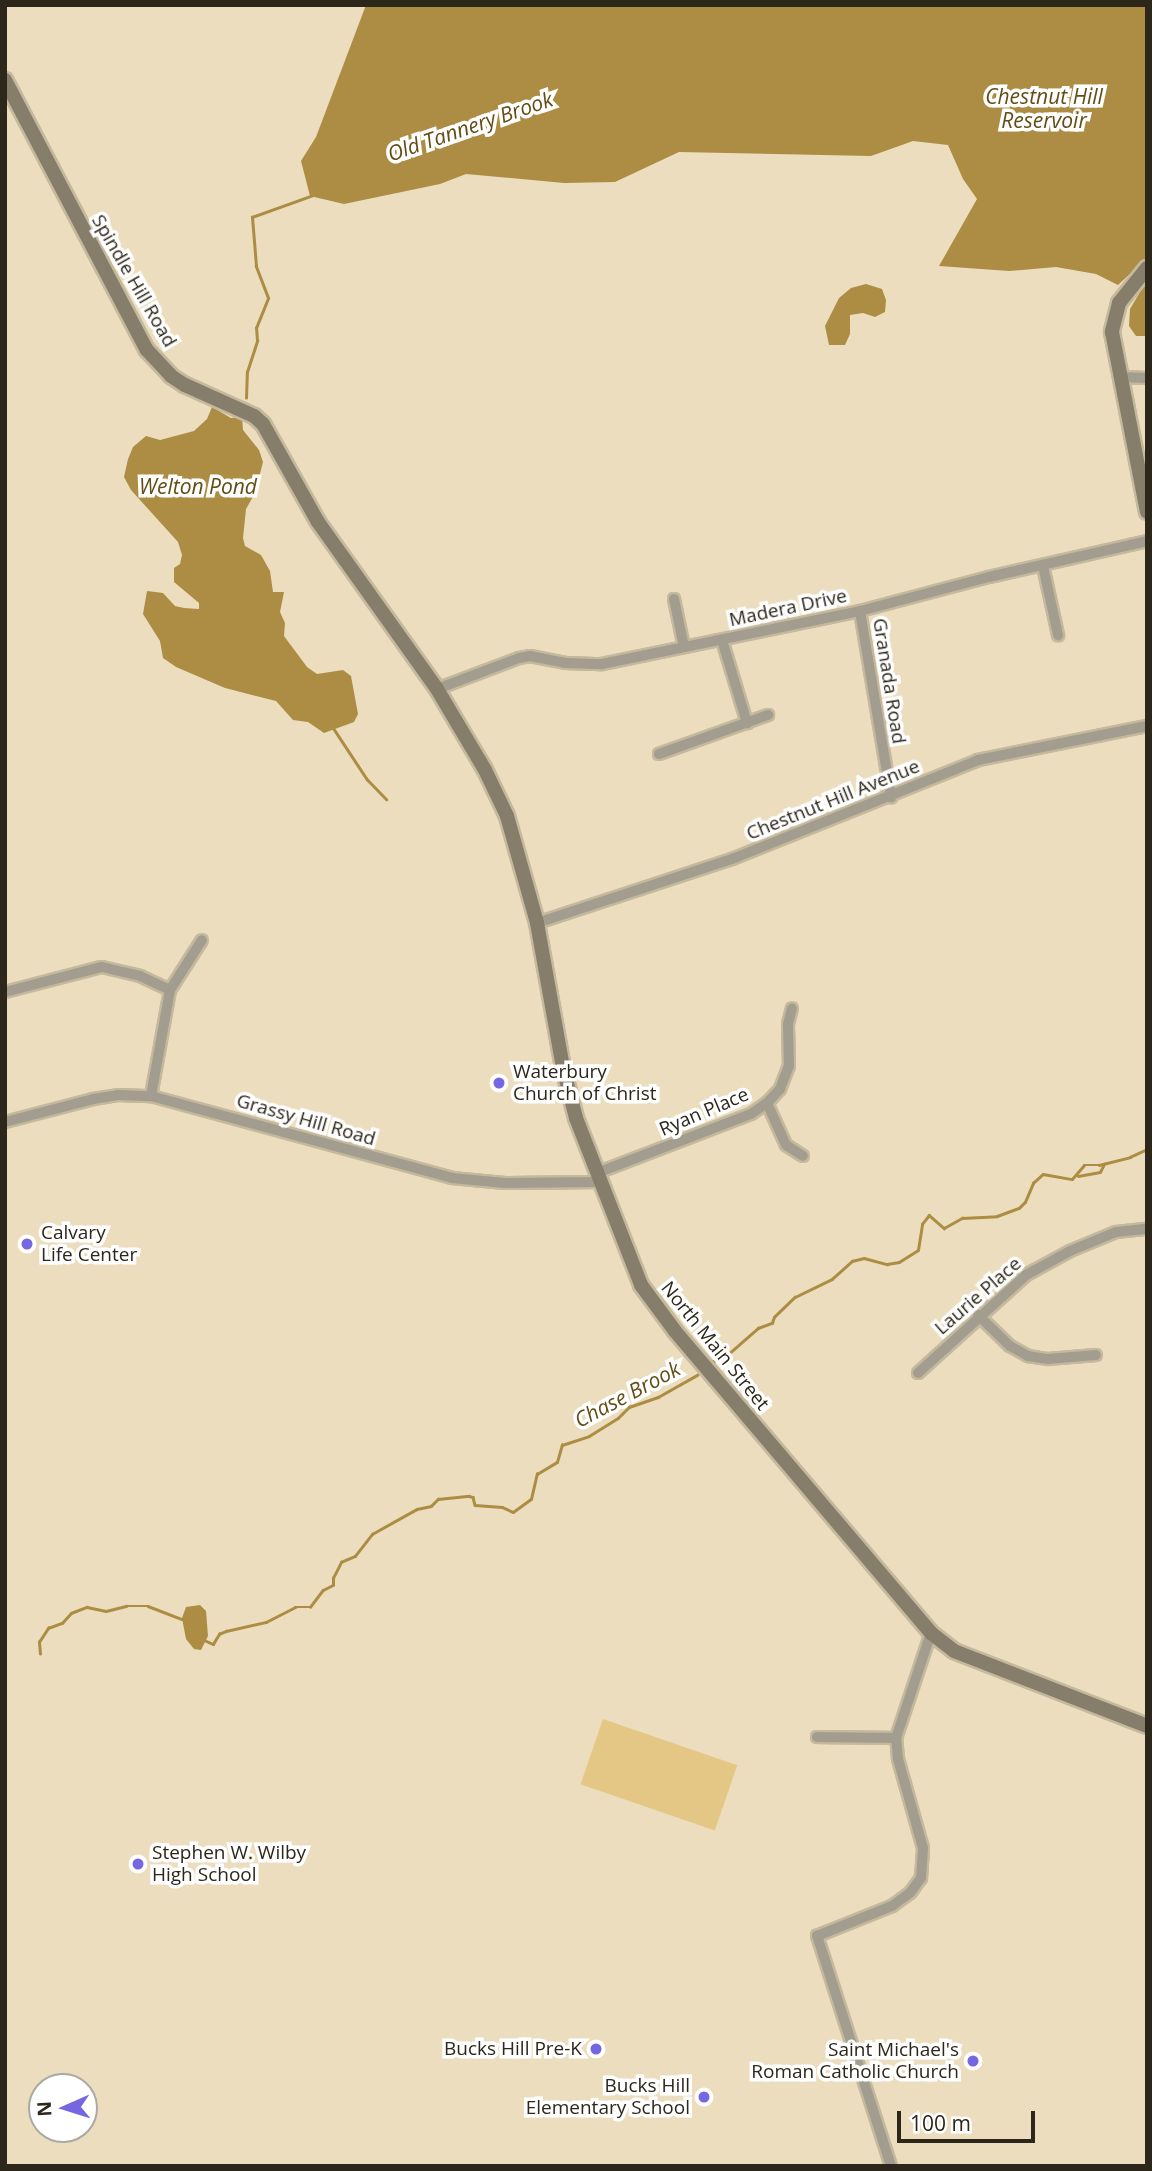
<!DOCTYPE html>
<html>
<head>
<meta charset="utf-8">
<style>
	body { margin:0 }
	#map { position:relative; width:1152px; height:2171px; overflow:hidden; background:#ebddbe; font-family:"Open Sans",sans-serif }
	div>[style] { position:absolute }
	[style*='--x'] { left:calc(var(--x)*1px); top:calc(var(--y)*1px); width:calc(var(--w)*1px); rotate:calc(var(--a)*1deg) }
	.green>* { inset:0; background:#e5c785; transform-origin:0 0 }
	.water>* { inset:0; background:#ac8d43 }
	.stream>* { height:2.5px; margin:-1.25px; padding:0 1.25px; transform-origin:1.25px; border-radius:1.25px; background:#ac8d43 }
	.roads { filter:drop-shadow(2px 0 #c5b99d) drop-shadow(-2px 0 #c5b99d) drop-shadow(0 2px #c5b99d) drop-shadow(0 -2px #c5b99d) }
	.street>* { height:10px; margin:-5px; padding:0 5px; transform-origin:5px; border-radius:5px; background:#a39d90 }
	.secondary>* { height:14px; margin:-7px; padding:0 7px; transform-origin:7px; border-radius:7px; background:#867d6a }
	.dots>* { width:19px; height:19px; translate:-50% -50%; box-sizing:border-box; border:4px solid #fff; border-radius:50% }
	span { translate:-50% -50%; white-space:nowrap; text-align:center; line-height:1.15; -webkit-text-stroke:7px #fff; paint-order:stroke }
	.street-label { font-size:19px; color:#2d271b }
	.poi-label { font-size:19px; color:#2d271b }
	.left { translate:0 -50%; text-align:left }
	.right { translate:-100% -50%; text-align:right }
	.water-label { font-size:21px; color:#634d15; font-style:italic }
	.frame { position:absolute; inset:0; border:7px solid #2d271b; pointer-events:none }
	.north { position:absolute; left:28px; top:2073px; width:70px; height:70px; box-sizing:border-box; background:#fff; border:2px solid #aba9a4; border-radius:50%; rotate:267deg; font-size:19px; font-weight:700; line-height:28px; text-align:center; color:#2d271b }
	.north::after { content:''; display:block; margin:auto; width:24px; height:32px; background:#7467e1; clip-path:polygon(50% 0,100% 100%,50% 72%,0 100%) }
	.scale { position:absolute; left:897px; top:2111px; width:138px; height:32px; box-sizing:border-box; border:4px solid #2d271b; border-top:0; padding-left:9px; font-size:21px; line-height:24px; white-space:nowrap; color:#2d271b; -webkit-text-stroke:5px #fff; paint-order:stroke }
</style>
</head>
<body>
<div id="map">
	<div class="green">
		<div style="left:603px;top:1719px;width:142px;height:69px;rotate:19deg"></div>
	</div>
	<div class="water">
		<div style="clip-path:polygon(366px 5px,1147px 5px,1147px 258px,1118px 285px,1096px 274px,1056px 267px,1009px 271px,939px 266px,977px 199px,963px 179px,948px 145px,913px 141px,871px 156px,679px 152px,615px 182px,564px 183px,466px 174px,440px 184px,344px 204px,310px 196px,301px 161px,316px 137px)"></div>
		<div style="clip-path:polygon(1147px 280px,1147px 336px,1136px 336px,1129px 326px,1130px 309px)"></div>
		<div style="clip-path:polygon(866px 284px,882px 289px,886px 300px,885px 312px,875px 317px,863px 313px,850px 315px,850px 334px,845px 345px,829px 345px,825px 326px,839px 298px,851px 288px)"></div>
		<div style="clip-path:polygon(212px 407px,231px 418px,242px 417px,243px 430px,259px 450px,263px 462px,255px 493px,246px 509px,243px 538px,245px 546px,261px 555px,270px 571px,273px 592px,284px 592px,280px 612px,285px 623px,284px 636px,307px 667px,317px 674px,343px 670px,351px 676px,358px 714px,354px 722px,324px 733px,308px 722px,293px 720px,276px 701px,225px 688px,176px 667px,163px 658px,160px 641px,143px 614px,147px 591px,163px 593px,175px 606px,184px 608px,199px 609px,199px 603px,174px 582px,174px 568px,180px 564px,182px 555px,178px 542px,131px 490px,124px 477px,128px 459px,133px 447px,146px 436px,160px 440px,194px 431px,207px 419px)"></div>
		<div style="clip-path:polygon(200px 1605px,206px 1611px,208px 1636px,201px 1650px,194px 1649px,186px 1639px,182px 1618px,186px 1607px)"></div>
	</div>
	<div class="stream">
		<div style="--x:246;--y:398;--w:26;--a:-88"></div>
		<div style="--x:247;--y:372;--w:33;--a:-72"></div>
		<div style="--x:257;--y:341;--w:13;--a:-94"></div>
		<div style="--x:256;--y:328;--w:32;--a:-68"></div>
		<div style="--x:268;--y:298;--w:34;--a:-111"></div>
		<div style="--x:256;--y:266;--w:49;--a:-94.7"></div>
		<div style="--x:252;--y:217;--w:65;--a:-19.8"></div>
		<div style="--x:334;--y:729;--w:60;--a:56.6"></div>
		<div style="--x:367;--y:779;--w:28;--a:46"></div>
		<div style="--x:1078;--y:1176;--w:22;--a:-10"></div>
		<div style="--x:1100;--y:1172;--w:9;--a:-63"></div>
		<div style="--x:711;--y:1362;--w:15;--a:-20"></div>
		<div style="--x:725;--y:1357;--w:44;--a:-41.3"></div>
		<div style="--x:758;--y:1328;--w:15;--a:-20"></div>
		<div style="--x:772;--y:1323;--w:6;--a:-72"></div>
		<div style="--x:774;--y:1317;--w:29;--a:-44"></div>
		<div style="--x:795;--y:1297;--w:41;--a:-25.9"></div>
		<div style="--x:832;--y:1279;--w:27;--a:-42"></div>
		<div style="--x:852;--y:1261;--w:12;--a:-14"></div>
		<div style="--x:864;--y:1258;--w:24;--a:15"></div>
		<div style="--x:887;--y:1264;--w:12;--a:-9"></div>
		<div style="--x:899;--y:1262;--w:22;--a:-32"></div>
		<div style="--x:918;--y:1250;--w:26;--a:-81"></div>
		<div style="--x:922;--y:1224;--w:11;--a:-52"></div>
		<div style="--x:929;--y:1215;--w:20;--a:41"></div>
		<div style="--x:944;--y:1228;--w:21;--a:-29"></div>
		<div style="--x:962;--y:1218;--w:35;--a:-3"></div>
		<div style="--x:997;--y:1216;--w:23;--a:-20"></div>
		<div style="--x:1019;--y:1208;--w:8;--a:-45"></div>
		<div style="--x:1025;--y:1202;--w:21;--a:-67"></div>
		<div style="--x:1033;--y:1183;--w:13;--a:-42"></div>
		<div style="--x:1043;--y:1174;--w:29;--a:10"></div>
		<div style="--x:1072;--y:1179;--w:18;--a:-49"></div>
		<div style="--x:1084;--y:1165;--w:15;--a:0"></div>
		<div style="--x:1099;--y:1165;--w:32;--a:-14"></div>
		<div style="--x:1130;--y:1157;--w:19;--a:-25"></div>
		<div style="--x:204;--y:1640;--w:10;--a:24"></div>
		<div style="--x:213;--y:1644;--w:12;--a:-59"></div>
		<div style="--x:219;--y:1634;--w:8;--a:-23"></div>
		<div style="--x:226;--y:1631;--w:41;--a:-12.7"></div>
		<div style="--x:266;--y:1622;--w:33;--a:-27"></div>
		<div style="--x:295;--y:1607;--w:15;--a:0"></div>
		<div style="--x:310;--y:1607;--w:21;--a:-53"></div>
		<div style="--x:323;--y:1590;--w:11;--a:-27"></div>
		<div style="--x:333;--y:1585;--w:7;--a:-90"></div>
		<div style="--x:333;--y:1578;--w:18;--a:-63"></div>
		<div style="--x:341;--y:1562;--w:15;--a:-23"></div>
		<div style="--x:355;--y:1556;--w:28;--a:-52"></div>
		<div style="--x:372;--y:1534;--w:51;--a:-29.1"></div>
		<div style="--x:417;--y:1509;--w:14;--a:-12"></div>
		<div style="--x:431;--y:1506;--w:10;--a:-45"></div>
		<div style="--x:438;--y:1499;--w:31;--a:-6"></div>
		<div style="--x:469;--y:1496;--w:4;--a:14"></div>
		<div style="--x:473;--y:1497;--w:8;--a:76"></div>
		<div style="--x:475;--y:1505;--w:27;--a:4"></div>
		<div style="--x:502;--y:1507;--w:12;--a:24"></div>
		<div style="--x:513;--y:1512;--w:22;--a:-36"></div>
		<div style="--x:531;--y:1499;--w:26;--a:-77"></div>
		<div style="--x:537;--y:1474;--w:23;--a:-31"></div>
		<div style="--x:557;--y:1462;--w:18;--a:-74"></div>
		<div style="--x:562;--y:1445;--w:28;--a:-18"></div>
		<div style="--x:589;--y:1436;--w:34;--a:-32"></div>
		<div style="--x:618;--y:1418;--w:16;--a:-45"></div>
		<div style="--x:629;--y:1407;--w:31;--a:-19"></div>
		<div style="--x:658;--y:1397;--w:45;--a:-29.4"></div>
		<div style="--x:40;--y:1654;--w:12;--a:-95"></div>
		<div style="--x:39;--y:1642;--w:17;--a:-57"></div>
		<div style="--x:48;--y:1628;--w:15;--a:-20"></div>
		<div style="--x:62;--y:1623;--w:13;--a:-48"></div>
		<div style="--x:71;--y:1613;--w:17;--a:-21"></div>
		<div style="--x:87;--y:1607;--w:19;--a:12"></div>
		<div style="--x:106;--y:1611;--w:21;--a:-14"></div>
		<div style="--x:126;--y:1606;--w:22;--a:0"></div>
		<div style="--x:148;--y:1606;--w:36;--a:21"></div>
	</div>
	<div class="roads">
		<div class="street">
			<div style="--x:1120;--y:377;--w:27;--a:2"></div>
			<div style="--x:1043;--y:566;--w:71;--a:77.7"></div>
			<div style="--x:674;--y:599;--w:49;--a:78.2"></div>
			<div style="--x:860;--y:611;--w:189;--a:80.5"></div>
			<div style="--x:722;--y:640;--w:87;--a:73.2"></div>
			<div style="--x:437;--y:689;--w:88;--a:-20.7"></div>
			<div style="--x:519;--y:658;--w:11;--a:-10"></div>
			<div style="--x:530;--y:656;--w:36;--a:11"></div>
			<div style="--x:565;--y:663;--w:37;--a:2"></div>
			<div style="--x:602;--y:664;--w:263;--a:-11.6"></div>
			<div style="--x:860;--y:611;--w:133;--a:-14.8"></div>
			<div style="--x:989;--y:577;--w:162;--a:-12.8"></div>
			<div style="--x:659;--y:754;--w:116;--a:-19.7"></div>
			<div style="--x:537;--y:923;--w:205;--a:-18.2"></div>
			<div style="--x:732;--y:859;--w:265;--a:-21.9"></div>
			<div style="--x:978;--y:760;--w:172;--a:-11.4"></div>
			<div style="--x:5;--y:992;--w:100;--a:-14.5"></div>
			<div style="--x:102;--y:967;--w:39;--a:13"></div>
			<div style="--x:140;--y:976;--w:33;--a:25"></div>
			<div style="--x:151;--y:1096;--w:108;--a:-79.8"></div>
			<div style="--x:170;--y:990;--w:59;--a:-57.4"></div>
			<div style="--x:767;--y:1103;--w:46;--a:65.7"></div>
			<div style="--x:786;--y:1145;--w:20;--a:33"></div>
			<div style="--x:5;--y:1122;--w:91;--a:-14.6"></div>
			<div style="--x:93;--y:1099;--w:25;--a:-9"></div>
			<div style="--x:118;--y:1095;--w:33;--a:2"></div>
			<div style="--x:151;--y:1096;--w:312;--a:15.2"></div>
			<div style="--x:452;--y:1178;--w:53;--a:5.4"></div>
			<div style="--x:505;--y:1183;--w:96;--a:-0.6"></div>
			<div style="--x:597;--y:1173;--w:165;--a:-21"></div>
			<div style="--x:751;--y:1114;--w:19;--a:-35"></div>
			<div style="--x:767;--y:1103;--w:19;--a:-47"></div>
			<div style="--x:780;--y:1089;--w:25;--a:-69"></div>
			<div style="--x:789;--y:1066;--w:42;--a:-91.4"></div>
			<div style="--x:788;--y:1024;--w:16;--a:-76"></div>
			<div style="--x:978;--y:1315;--w:45;--a:44.1"></div>
			<div style="--x:1010;--y:1346;--w:21;--a:29"></div>
			<div style="--x:1028;--y:1356;--w:20;--a:9"></div>
			<div style="--x:1048;--y:1359;--w:48;--a:-4.8"></div>
			<div style="--x:918;--y:1373;--w:146;--a:-42.2"></div>
			<div style="--x:1026;--y:1275;--w:50;--a:-28.6"></div>
			<div style="--x:1070;--y:1251;--w:50;--a:-22.4"></div>
			<div style="--x:1116;--y:1232;--w:31;--a:-6"></div>
			<div style="--x:817;--y:1737;--w:79;--a:0.7"></div>
			<div style="--x:891;--y:2166;--w:242;--a:-107.8"></div>
			<div style="--x:817;--y:1936;--w:81;--a:-21.8"></div>
			<div style="--x:892;--y:1906;--w:22;--a:-36"></div>
			<div style="--x:910;--y:1893;--w:19;--a:-54"></div>
			<div style="--x:921;--y:1878;--w:30;--a:-86"></div>
			<div style="--x:923;--y:1848;--w:92;--a:-105.7"></div>
			<div style="--x:898;--y:1759;--w:21;--a:-95"></div>
			<div style="--x:896;--y:1738;--w:111;--a:-71.6"></div>
		</div>
		<div class="secondary">
			<div style="--x:5;--y:80;--w:305;--a:62.3"></div>
			<div style="--x:147;--y:350;--w:35;--a:47"></div>
			<div style="--x:171;--y:376;--w:17;--a:33"></div>
			<div style="--x:185;--y:385;--w:76;--a:24.2"></div>
			<div style="--x:254;--y:416;--w:12;--a:42"></div>
			<div style="--x:263;--y:424;--w:112;--a:60.7"></div>
			<div style="--x:318;--y:522;--w:205;--a:54.5"></div>
			<div style="--x:437;--y:689;--w:94;--a:59.3"></div>
			<div style="--x:485;--y:770;--w:51;--a:64.4"></div>
			<div style="--x:507;--y:816;--w:111;--a:74.3"></div>
			<div style="--x:537;--y:923;--w:147;--a:79.8"></div>
			<div style="--x:563;--y:1068;--w:52;--a:75.4"></div>
			<div style="--x:576;--y:1118;--w:179;--a:68.7"></div>
			<div style="--x:641;--y:1285;--w:57;--a:53.5"></div>
			<div style="--x:675;--y:1331;--w:396;--a:49.7"></div>
			<div style="--x:931;--y:1633;--w:29;--a:38"></div>
			<div style="--x:954;--y:1651;--w:207;--a:21.2"></div>
			<div style="--x:1147;--y:268;--w:45;--a:128.7"></div>
			<div style="--x:1119;--y:303;--w:30;--a:104"></div>
			<div style="--x:1112;--y:332;--w:183;--a:79"></div>
		</div>
	</div>
	<div class="dots">
		<div style="left:499px;top:1083px;background:#7467e1"></div>
		<div style="left:27px;top:1244px;background:#7467e1"></div>
		<div style="left:138px;top:1864px;background:#7467e1"></div>
		<div style="left:596px;top:2049px;background:#7467e1"></div>
		<div style="left:973px;top:2061px;background:#7467e1"></div>
		<div style="left:704px;top:2097px;background:#7467e1"></div>
	</div>
	<div class="street-label">
		<span style="left:134px;top:281px;rotate:60deg">Spindle Hill Road</span>
		<span style="left:788px;top:608px;rotate:-12deg">Madera Drive</span>
		<span style="left:889px;top:681px;rotate:81deg">Granada Road</span>
		<span style="left:833px;top:800px;rotate:-22deg">Chestnut Hill Avenue</span>
		<span style="left:704px;top:1112px;rotate:-23deg">Ryan Place</span>
		<span style="left:306px;top:1120px;rotate:16deg">Grassy Hill Road</span>
		<span style="left:978px;top:1296px;rotate:-41deg">Laurie Place</span>
		<span style="left:715px;top:1346px;rotate:51deg">North Main Street</span>
	</div>
	<div class="poi-label">
		<span class="left" style="left:513px;top:1083px">Waterbury<br>Church of Christ</span>
		<span class="left" style="left:41px;top:1244px">Calvary<br>Life Center</span>
		<span class="left" style="left:152px;top:1864px">Stephen W. Wilby<br>High School</span>
		<span class="right" style="left:582px;top:2049px">Bucks Hill Pre-K</span>
		<span class="right" style="left:959px;top:2061px">Saint Michael's<br>Roman Catholic Church</span>
		<span class="right" style="left:690px;top:2097px">Bucks Hill<br>Elementary School</span>
	</div>
	<div class="water-label">
		<span style="left:1044px;top:108px">Chestnut Hill<br>Reservoir</span>
		<span style="left:470px;top:126px;rotate:-19deg">Old Tannery Brook</span>
		<span style="left:198px;top:486px">Welton Pond</span>
		<span style="left:627px;top:1394px;rotate:-28deg">Chase Brook</span>
	</div>
	<div class="frame"></div>
	<div class="north">N</div>
	<div class="scale">100 m</div>
</div>
</body>
</html>
